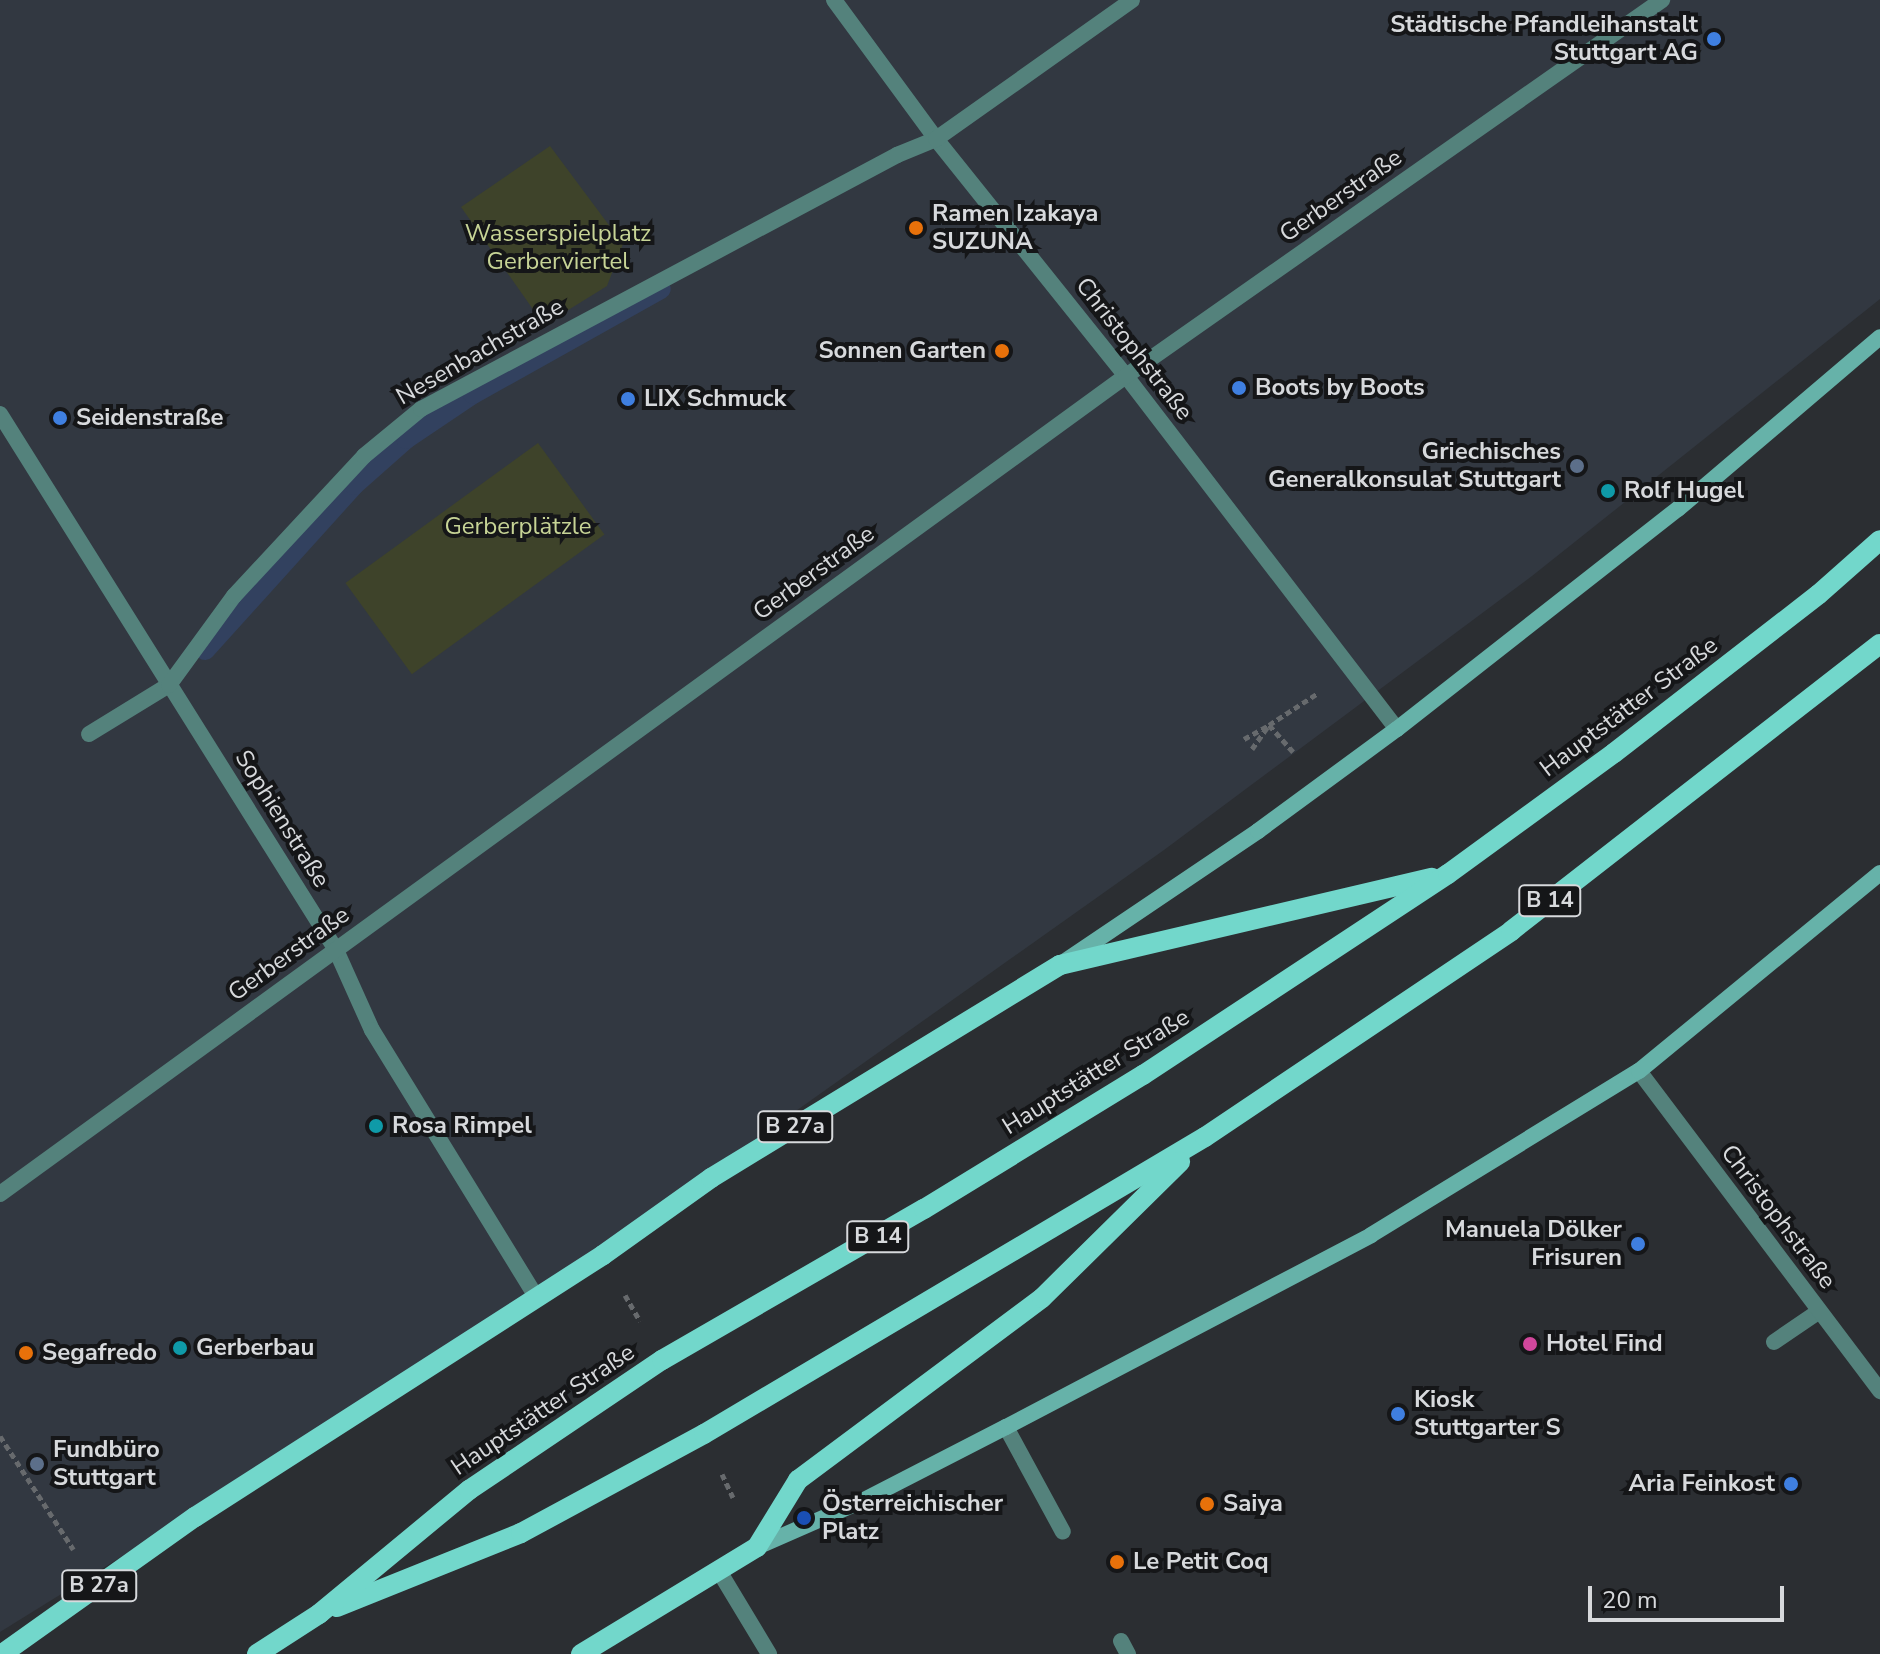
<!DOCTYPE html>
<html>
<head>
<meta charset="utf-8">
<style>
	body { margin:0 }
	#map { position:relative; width:1880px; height:1654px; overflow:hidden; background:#2b2e32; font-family:"Nunito Sans",sans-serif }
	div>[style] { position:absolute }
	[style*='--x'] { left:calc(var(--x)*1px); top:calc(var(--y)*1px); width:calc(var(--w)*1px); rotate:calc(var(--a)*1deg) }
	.built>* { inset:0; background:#323841 }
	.green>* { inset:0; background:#3e432a; transform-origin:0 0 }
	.stream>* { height:20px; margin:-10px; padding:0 10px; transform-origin:10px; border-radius:10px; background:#32415f }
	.path>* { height:5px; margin-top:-2.5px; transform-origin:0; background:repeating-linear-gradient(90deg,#676a6d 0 6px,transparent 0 10px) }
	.lane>* { height:16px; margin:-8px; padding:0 8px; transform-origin:8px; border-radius:8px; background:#54827c }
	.street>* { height:16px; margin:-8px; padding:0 8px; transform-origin:8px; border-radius:8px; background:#54827c }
	.secondary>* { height:16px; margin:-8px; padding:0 8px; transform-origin:8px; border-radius:8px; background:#66b2a9 }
	.primary>* { height:20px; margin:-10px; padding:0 10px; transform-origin:10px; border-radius:10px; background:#72d7cb }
	.dots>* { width:22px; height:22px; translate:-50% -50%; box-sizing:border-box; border:4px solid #151618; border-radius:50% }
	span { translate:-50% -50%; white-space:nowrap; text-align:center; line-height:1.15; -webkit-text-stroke:8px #151618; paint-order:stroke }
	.shield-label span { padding:2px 6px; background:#151618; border:2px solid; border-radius:6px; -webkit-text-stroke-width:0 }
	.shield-label { font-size:22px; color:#d7d9dc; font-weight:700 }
	.poi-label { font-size:24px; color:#d7d9dc; font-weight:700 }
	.right { translate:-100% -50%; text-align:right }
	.left { translate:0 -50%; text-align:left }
	.street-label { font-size:24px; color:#d7d9dc }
	.park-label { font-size:24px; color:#c7d496 }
	.scale { position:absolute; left:1588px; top:1586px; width:196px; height:36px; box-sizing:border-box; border:4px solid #d7d9dc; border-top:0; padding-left:10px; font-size:24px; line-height:28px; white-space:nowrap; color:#d7d9dc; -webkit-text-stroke:6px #151618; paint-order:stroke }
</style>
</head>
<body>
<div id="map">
	<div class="built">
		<div style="clip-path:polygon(0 0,1880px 0,1880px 299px,1532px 576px,1164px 850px,487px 1330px,0 1632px)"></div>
	</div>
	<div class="green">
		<div style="clip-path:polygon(550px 146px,623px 244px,607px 286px,544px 325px,461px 207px)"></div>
		<div style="left:538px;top:443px;width:113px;height:238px;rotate:54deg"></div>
	</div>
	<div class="stream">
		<div style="--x:205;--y:650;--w:222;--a:-47.9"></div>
		<div style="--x:354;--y:485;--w:69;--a:-41.5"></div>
		<div style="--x:406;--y:439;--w:81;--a:-33.9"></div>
		<div style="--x:473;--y:394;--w:215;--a:-29.2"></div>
	</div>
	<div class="path">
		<div style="--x:1244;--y:739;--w:29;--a:-29"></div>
		<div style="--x:1269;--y:725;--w:36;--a:48"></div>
		<div style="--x:1252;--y:749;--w:29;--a:-55"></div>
		<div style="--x:1269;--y:725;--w:59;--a:-33.1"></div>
		<div style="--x:625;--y:1295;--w:30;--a:60"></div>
		<div style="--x:0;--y:1436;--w:135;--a:57.1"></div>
		<div style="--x:722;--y:1474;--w:26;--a:65"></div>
	</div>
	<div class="lane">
		<div style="--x:89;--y:734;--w:94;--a:-31.5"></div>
		<div style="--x:1774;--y:1342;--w:53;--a:-34.3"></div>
		<div style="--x:1006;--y:1427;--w:119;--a:61.5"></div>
		<div style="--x:1121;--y:1641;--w:15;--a:62"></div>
	</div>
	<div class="street">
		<div style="--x:834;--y:0;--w:172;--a:53.7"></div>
		<div style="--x:936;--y:139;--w:304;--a:51.3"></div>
		<div style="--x:1126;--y:376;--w:445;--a:52.5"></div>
		<div style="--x:0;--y:414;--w:633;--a:57.92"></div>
		<div style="--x:336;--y:950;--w:88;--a:65.8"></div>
		<div style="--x:372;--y:1030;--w:313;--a:58.4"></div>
		<div style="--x:169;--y:685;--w:110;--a:-53.9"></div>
		<div style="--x:234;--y:596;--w:191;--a:-47.1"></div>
		<div style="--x:364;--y:456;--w:74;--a:-39.5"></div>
		<div style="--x:421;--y:409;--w:540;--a:-28.08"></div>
		<div style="--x:897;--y:155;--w:42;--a:-22.3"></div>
		<div style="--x:936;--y:139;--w:240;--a:-35.3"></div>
		<div style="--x:1639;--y:1071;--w:401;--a:53"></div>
		<div style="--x:0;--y:1194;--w:1392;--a:-36"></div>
		<div style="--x:1126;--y:376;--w:655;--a:-35.05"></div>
		<div style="--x:719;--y:1571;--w:97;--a:58.9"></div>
	</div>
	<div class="secondary">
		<div style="--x:1064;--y:962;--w:234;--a:-34"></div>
		<div style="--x:1258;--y:831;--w:172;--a:-36.3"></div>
		<div style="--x:1397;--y:729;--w:357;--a:-38.1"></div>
		<div style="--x:1678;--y:509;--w:265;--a:-40.4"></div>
		<div style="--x:757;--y:1547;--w:115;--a:-23.7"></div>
		<div style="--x:862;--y:1501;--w:162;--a:-27.2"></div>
		<div style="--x:1006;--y:1427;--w:412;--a:-27.7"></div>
		<div style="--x:1371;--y:1235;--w:314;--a:-31.5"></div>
		<div style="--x:1639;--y:1071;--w:312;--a:-39.4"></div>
	</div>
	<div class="primary">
		<div style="--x:337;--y:1607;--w:198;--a:-21.9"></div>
		<div style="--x:521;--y:1533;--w:208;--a:-28.4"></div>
		<div style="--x:704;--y:1434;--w:582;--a:-30.66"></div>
		<div style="--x:1205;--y:1137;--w:369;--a:-33.9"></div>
		<div style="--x:1511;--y:931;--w:467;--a:-37.9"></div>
		<div style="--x:2;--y:1654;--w:237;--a:-35.4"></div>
		<div style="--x:195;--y:1517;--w:485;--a:-32.7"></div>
		<div style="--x:603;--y:1255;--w:133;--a:-35.5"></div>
		<div style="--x:711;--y:1178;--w:409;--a:-31.4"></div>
		<div style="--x:1060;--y:965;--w:382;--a:-13.2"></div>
		<div style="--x:257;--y:1654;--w:74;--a:-32.8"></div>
		<div style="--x:319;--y:1614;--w:195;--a:-39.6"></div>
		<div style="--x:469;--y:1490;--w:233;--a:-34"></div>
		<div style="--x:662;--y:1360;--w:302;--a:-30"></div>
		<div style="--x:924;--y:1209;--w:257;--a:-31.5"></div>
		<div style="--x:1143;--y:1075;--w:365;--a:-33.4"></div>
		<div style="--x:1448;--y:874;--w:205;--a:-36.1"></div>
		<div style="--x:1614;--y:753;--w:259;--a:-37.8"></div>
		<div style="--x:1819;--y:594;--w:81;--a:-41.5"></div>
		<div style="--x:581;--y:1654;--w:206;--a:-31.3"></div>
		<div style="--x:757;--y:1547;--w:79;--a:-58.5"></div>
		<div style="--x:798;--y:1480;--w:304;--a:-36.7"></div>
		<div style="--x:1042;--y:1298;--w:194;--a:-44.6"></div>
	</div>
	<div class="dots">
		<div style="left:1714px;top:39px;background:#3f7fe0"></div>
		<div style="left:916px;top:228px;background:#e8710a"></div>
		<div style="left:1002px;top:351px;background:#e8710a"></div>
		<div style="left:1239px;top:388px;background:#3f7fe0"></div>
		<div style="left:628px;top:399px;background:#3f7fe0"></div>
		<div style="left:60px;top:418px;background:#3f7fe0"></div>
		<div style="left:1577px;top:466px;background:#5c6f8a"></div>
		<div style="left:1608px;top:491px;background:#0f9aa8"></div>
		<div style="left:376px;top:1126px;background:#0f9aa8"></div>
		<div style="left:1638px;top:1244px;background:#3f7fe0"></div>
		<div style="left:1530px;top:1344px;background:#d1479c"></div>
		<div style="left:180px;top:1348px;background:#0f9aa8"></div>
		<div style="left:26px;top:1353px;background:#e8710a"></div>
		<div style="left:1398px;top:1414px;background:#3f7fe0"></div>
		<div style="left:37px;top:1464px;background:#5c6f8a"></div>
		<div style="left:1791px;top:1484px;background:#3f7fe0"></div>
		<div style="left:1207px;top:1504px;background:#e8710a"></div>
		<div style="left:804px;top:1518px;background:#1a4fb4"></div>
		<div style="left:1117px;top:1562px;background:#e8710a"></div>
	</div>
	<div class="shield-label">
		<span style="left:1550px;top:901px">B 14</span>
		<span style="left:795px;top:1127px">B 27a</span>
		<span style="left:878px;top:1237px">B 14</span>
		<span style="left:99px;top:1586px">B 27a</span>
	</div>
	<div class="poi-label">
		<span class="right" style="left:1698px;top:39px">Städtische Pfandleihanstalt<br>Stuttgart AG</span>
		<span class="left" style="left:932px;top:228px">Ramen Izakaya<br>SUZUNA</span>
		<span class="right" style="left:986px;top:351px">Sonnen Garten</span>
		<span class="left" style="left:1255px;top:388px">Boots by Boots</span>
		<span class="left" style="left:644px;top:399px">LIX Schmuck</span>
		<span class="left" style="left:76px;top:418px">Seidenstraße</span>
		<span class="right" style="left:1561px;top:466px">Griechisches<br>Generalkonsulat Stuttgart</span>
		<span class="left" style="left:1624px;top:491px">Rolf Hugel</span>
		<span class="left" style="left:392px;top:1126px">Rosa Rimpel</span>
		<span class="right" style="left:1622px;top:1244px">Manuela Dölker<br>Frisuren</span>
		<span class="left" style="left:1546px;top:1344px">Hotel Find</span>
		<span class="left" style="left:196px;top:1348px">Gerberbau</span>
		<span class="left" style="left:42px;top:1353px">Segafredo</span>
		<span class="left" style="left:1414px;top:1414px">Kiosk<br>Stuttgarter S</span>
		<span class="left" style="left:53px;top:1464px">Fundbüro<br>Stuttgart</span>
		<span class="right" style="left:1775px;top:1484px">Aria Feinkost</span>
		<span class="left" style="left:822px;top:1518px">Österreichischer<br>Platz</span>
		<span class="left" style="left:1223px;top:1504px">Saiya</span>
		<span class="left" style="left:1133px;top:1562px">Le Petit Coq</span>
	</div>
	<div class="street-label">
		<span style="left:1341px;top:196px;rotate:-35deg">Gerberstraße</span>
		<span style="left:1134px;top:349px;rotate:52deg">Christophstraße</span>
		<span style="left:480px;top:352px;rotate:-30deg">Nesenbachstraße</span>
		<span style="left:814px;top:573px;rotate:-36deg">Gerberstraße</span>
		<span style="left:1629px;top:707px;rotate:-37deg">Hauptstätter Straße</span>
		<span style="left:282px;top:819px;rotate:58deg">Sophienstraße</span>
		<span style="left:289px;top:954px;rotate:-36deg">Gerberstraße</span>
		<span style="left:1096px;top:1072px;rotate:-32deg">Hauptstätter Straße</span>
		<span style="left:1778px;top:1217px;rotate:53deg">Christophstraße</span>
		<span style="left:543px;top:1410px;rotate:-34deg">Hauptstätter Straße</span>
	</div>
	<div class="park-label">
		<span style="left:558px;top:248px">Wasserspielplatz<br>Gerberviertel</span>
		<span style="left:518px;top:527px">Gerberplätzle</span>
	</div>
	<div class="scale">20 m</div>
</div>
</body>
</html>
